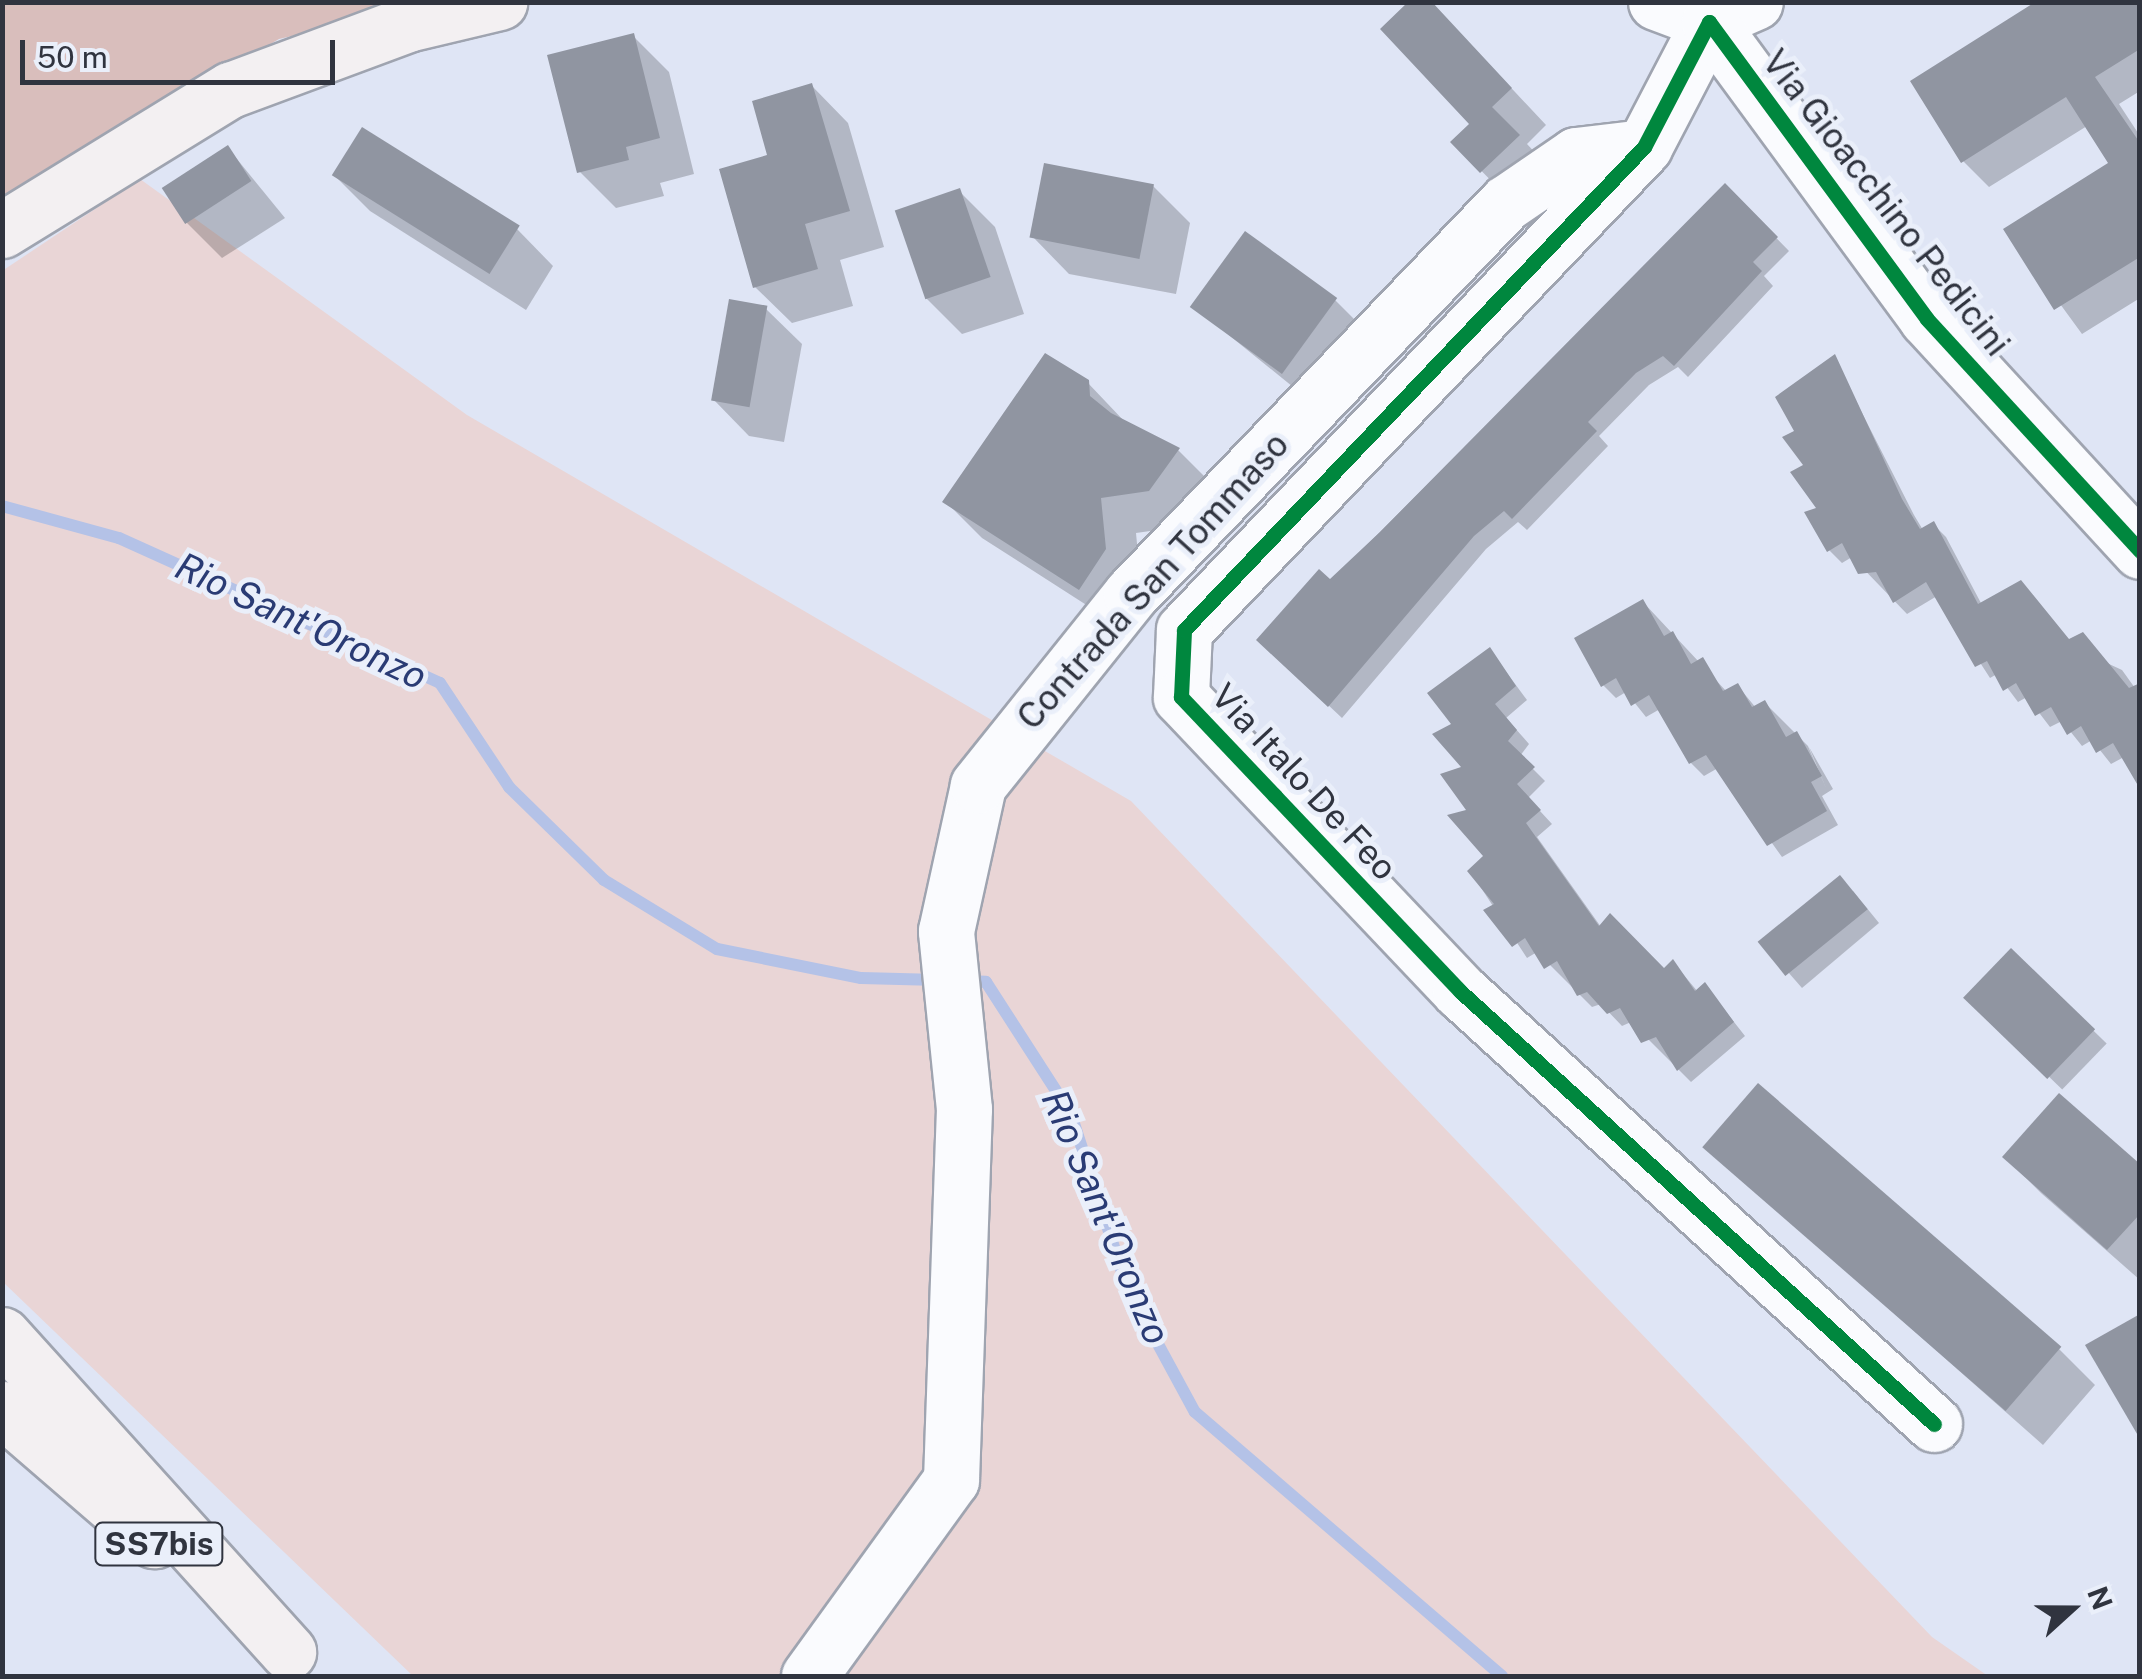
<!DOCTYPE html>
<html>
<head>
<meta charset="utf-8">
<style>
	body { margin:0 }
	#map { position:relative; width:2142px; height:1679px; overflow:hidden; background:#dfe5f5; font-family:"Public Sans",sans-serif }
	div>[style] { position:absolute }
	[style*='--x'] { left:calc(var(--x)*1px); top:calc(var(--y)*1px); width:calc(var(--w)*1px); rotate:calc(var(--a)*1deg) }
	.green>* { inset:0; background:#e9d5d6 }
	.forest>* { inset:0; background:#d9bebc }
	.shadow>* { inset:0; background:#0003; transform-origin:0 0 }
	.stream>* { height:12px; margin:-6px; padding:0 6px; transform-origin:6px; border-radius:6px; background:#b4c2e7 }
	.building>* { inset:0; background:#9095a1; transform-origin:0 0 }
	.roads { filter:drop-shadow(2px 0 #9fa4b0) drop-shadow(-2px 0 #9fa4b0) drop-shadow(0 2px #9fa4b0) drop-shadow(0 -2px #9fa4b0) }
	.minor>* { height:55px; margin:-27.5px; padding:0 27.5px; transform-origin:27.5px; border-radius:27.5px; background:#fafbfe }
	.major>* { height:55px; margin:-27.5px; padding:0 27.5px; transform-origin:27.5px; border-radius:27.5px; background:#f3f0f2 }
	.cycleway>* { height:15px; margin:-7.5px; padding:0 7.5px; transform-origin:7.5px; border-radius:7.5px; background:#00873e }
	span { translate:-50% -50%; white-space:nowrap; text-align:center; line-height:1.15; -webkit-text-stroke:10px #eaeffa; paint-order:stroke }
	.shield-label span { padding:2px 8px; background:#eaeffa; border:2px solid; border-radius:8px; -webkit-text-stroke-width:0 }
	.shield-label { font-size:32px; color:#30343f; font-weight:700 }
	.street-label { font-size:35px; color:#30343f }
	.water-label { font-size:38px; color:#2a3b74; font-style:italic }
	.frame { position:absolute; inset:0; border:5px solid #30343f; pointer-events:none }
	.north { position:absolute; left:2022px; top:1559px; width:100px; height:100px; -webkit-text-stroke:8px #eaeffa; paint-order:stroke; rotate:69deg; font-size:28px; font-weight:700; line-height:40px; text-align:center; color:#30343f }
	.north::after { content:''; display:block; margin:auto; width:35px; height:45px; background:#30343f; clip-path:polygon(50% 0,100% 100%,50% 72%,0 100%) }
	.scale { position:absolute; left:20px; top:40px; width:315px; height:45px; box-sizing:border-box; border:5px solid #30343f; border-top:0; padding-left:12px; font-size:30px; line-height:35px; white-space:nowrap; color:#30343f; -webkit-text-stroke:8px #eaeffa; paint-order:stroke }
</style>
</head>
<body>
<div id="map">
	<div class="green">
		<div style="clip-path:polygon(140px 179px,467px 415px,1131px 801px,1932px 1637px,1988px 1676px,413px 1676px,3px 1282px,2px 271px)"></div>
	</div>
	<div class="forest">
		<div style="clip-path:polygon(2px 3px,432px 3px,279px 39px,3px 201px)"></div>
	</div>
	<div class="shadow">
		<div style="clip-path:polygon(2140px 2px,2140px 91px,2119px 104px,2140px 136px,2140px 298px,2082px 334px,2006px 230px,2111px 164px,2087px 126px,1989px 187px,1963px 161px)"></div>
		<div style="clip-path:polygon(1457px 30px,1546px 125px,1527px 144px,1554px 173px,1518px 208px,1453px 142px,1472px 124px)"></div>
		<div style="clip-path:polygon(633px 36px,669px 72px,694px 174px,660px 183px,664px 196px,616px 208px,580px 172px)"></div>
		<div style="clip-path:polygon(812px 86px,848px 123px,884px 247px,840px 260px,853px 306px,792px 323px,755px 287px,770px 157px)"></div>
		<div style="clip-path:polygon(228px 148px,285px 218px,222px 258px,186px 222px)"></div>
		<div style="clip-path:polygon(334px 175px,517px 229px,553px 266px,526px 310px,370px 211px)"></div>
		<div style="clip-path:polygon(1153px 186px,1190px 223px,1176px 294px,1069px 274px,1033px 237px)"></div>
		<div style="clip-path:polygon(1725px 186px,1789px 251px,1764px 276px,1773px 286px,1688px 377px,1678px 367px,1649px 385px,1599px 436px,1608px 446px,1527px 530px,1518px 522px,1486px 549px,1342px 718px,1259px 640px,1330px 582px)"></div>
		<div style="clip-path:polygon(959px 191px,995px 227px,1024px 314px,962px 334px,926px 298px)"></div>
		<div style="clip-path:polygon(1335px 300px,1371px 336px,1319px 408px,1193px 306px)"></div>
		<div style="clip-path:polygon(765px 308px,802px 344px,784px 442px,749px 436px,713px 399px)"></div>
		<div style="clip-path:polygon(1834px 358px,1914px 515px,1923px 530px,1933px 524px,1946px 537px,1982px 605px,2122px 670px,2140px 695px,2124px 757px,2111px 764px,2092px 740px,2082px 746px,2062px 721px,2050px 727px,2027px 697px,2018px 702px,1997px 674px,1990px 678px,1937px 596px,1907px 614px,1852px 557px,1842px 563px,1829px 550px,1798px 432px)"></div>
		<div style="clip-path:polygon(1087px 382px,1125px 422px,1178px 450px,1214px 486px,1186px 526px,1136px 533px,1141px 586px,1116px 624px,982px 538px,946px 502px)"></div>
		<div style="clip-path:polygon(1643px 602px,1727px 692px,1738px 686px,1756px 708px,1765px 703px,1808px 746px,1826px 788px,1809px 747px,1833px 789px,1822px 796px,1838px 825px,1782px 857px,1718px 768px,1704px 776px,1691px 763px,1660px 709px,1646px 717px,1626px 692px,1616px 698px,1603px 685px)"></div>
		<div style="clip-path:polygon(1490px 650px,1527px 700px,1506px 718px,1529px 744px,1520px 756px,1545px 781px,1528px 798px,1552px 824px,1537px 837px,1601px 927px,1664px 972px,1673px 962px,1698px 992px,1705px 985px,1745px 1036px,1691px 1082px,1631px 1022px,1622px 1026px,1601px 1004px,1592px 1007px,1537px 952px,1527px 958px,1470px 871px,1486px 857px,1455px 725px)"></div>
		<div style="clip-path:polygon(1853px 891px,1879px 923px,1802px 988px,1762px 942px)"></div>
		<div style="left:2011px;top:951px;width:133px;height:64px;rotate:44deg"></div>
		<div style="clip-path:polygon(1706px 1147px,2059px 1349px,2095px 1385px,2043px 1445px)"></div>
		<div style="clip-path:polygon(2005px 1157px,2140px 1167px,2140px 1280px,2041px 1193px)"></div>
	</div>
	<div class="stream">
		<div style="--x:2;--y:506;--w:121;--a:15.3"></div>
		<div style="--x:119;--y:538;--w:352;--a:24.3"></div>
		<div style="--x:440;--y:683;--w:125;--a:56.4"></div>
		<div style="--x:509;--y:787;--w:133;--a:44.4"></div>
		<div style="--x:604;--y:880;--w:132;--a:31.4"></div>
		<div style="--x:717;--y:949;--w:147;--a:11.4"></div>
		<div style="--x:861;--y:978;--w:77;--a:1.5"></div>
		<div style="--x:963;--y:981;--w:23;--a:2"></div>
		<div style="--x:986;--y:982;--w:157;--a:57.2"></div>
		<div style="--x:1071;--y:1114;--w:182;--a:72.1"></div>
		<div style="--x:1127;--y:1287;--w:142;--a:61.5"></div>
		<div style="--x:1195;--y:1412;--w:405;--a:40.7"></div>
	</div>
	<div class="building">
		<div style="clip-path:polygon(1408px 2px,1432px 2px,1512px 88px,1492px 107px,1520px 135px,1480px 173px,1450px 142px,1469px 124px,1380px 29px)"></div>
		<div style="clip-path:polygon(2035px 2px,2140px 2px,2140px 49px,2095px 77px,2140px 143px,2140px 257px,2054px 310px,2003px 229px,2108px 163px,2066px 97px,1961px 163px,1910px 81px)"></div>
		<div style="clip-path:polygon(634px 33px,660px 138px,626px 147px,629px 160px,577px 173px,547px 55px)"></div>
		<div style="clip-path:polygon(812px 83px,850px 211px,805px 224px,818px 269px,753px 288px,719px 169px,767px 155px,752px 101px)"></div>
		<div style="left:362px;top:127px;width:186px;height:57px;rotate:32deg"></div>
		<div style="left:228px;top:145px;width:43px;height:79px;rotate:57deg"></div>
		<div style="left:1044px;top:163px;width:112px;height:76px;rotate:11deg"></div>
		<div style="clip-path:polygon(1725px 183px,1778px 237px,1753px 262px,1762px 271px,1674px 366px,1663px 356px,1636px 373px,1588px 422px,1597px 431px,1512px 519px,1504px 511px,1474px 536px,1328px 707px,1256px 640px,1319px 569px,1330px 579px,1380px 532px)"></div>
		<div style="left:960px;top:188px;width:94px;height:69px;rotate:71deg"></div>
		<div style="left:1245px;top:231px;width:114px;height:94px;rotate:36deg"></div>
		<div style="left:729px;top:299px;width:39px;height:103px;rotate:10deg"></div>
		<div style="clip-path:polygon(1045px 353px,1089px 380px,1090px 396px,1111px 413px,1180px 448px,1149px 491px,1101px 498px,1106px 549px,1079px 590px,942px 502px)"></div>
		<div style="clip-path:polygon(1835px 354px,1902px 499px,1920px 529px,1934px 521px,1978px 604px,2021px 580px,2069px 639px,2083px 632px,2129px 688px,2140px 683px,2140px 789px,2113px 743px,2096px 753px,2081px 726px,2067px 735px,2051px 707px,2035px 716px,2016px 683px,2003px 691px,1987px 661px,1975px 667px,1926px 582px,1893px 603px,1876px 572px,1858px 574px,1842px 543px,1827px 552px,1804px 512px,1816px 508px,1790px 472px,1803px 465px,1782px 437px,1794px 431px,1775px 397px)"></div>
		<div style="clip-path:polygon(1643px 599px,1664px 636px,1673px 631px,1691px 664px,1703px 657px,1723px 691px,1738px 683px,1752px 707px,1765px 700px,1786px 737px,1797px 731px,1822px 776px,1811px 782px,1827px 811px,1767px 846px,1706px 755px,1689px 764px,1649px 695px,1631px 706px,1616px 678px,1601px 687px,1574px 638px)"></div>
		<div style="clip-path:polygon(1490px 647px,1516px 686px,1495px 704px,1517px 730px,1508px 741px,1535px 767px,1517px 784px,1541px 810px,1526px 823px,1599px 926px,1610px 913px,1664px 968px,1673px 959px,1695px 991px,1705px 982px,1734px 1022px,1677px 1071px,1656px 1037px,1641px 1043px,1620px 1008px,1607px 1014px,1587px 992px,1577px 996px,1557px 961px,1544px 969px,1525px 938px,1512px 947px,1483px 910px,1494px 904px,1467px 871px,1483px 856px,1447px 815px,1466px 810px,1440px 774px,1461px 767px,1432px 734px,1451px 724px,1427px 693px)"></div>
		<div style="left:1840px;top:875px;width:44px;height:106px;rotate:51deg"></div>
		<div style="left:2011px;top:948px;width:117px;height:69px;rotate:44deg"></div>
		<div style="left:1758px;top:1083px;width:402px;height:85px;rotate:41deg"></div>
		<div style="clip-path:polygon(2059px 1093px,2140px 1164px,2140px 1214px,2107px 1250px,2002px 1157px)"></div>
		<div style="clip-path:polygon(2140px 1314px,2140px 1439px,2085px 1345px)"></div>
	</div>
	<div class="roads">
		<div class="minor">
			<div style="--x:1656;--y:2;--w:57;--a:20.7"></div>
			<div style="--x:1709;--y:22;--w:50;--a:-23.5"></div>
			<div style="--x:1709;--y:22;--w:141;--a:117.5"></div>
			<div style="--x:1644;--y:147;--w:667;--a:133.6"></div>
			<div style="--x:1184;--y:630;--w:67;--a:92.6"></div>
			<div style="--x:1181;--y:697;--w:405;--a:46.5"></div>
			<div style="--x:1460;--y:991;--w:642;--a:42.41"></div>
			<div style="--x:1709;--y:22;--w:368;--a:53.7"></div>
			<div style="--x:1927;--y:319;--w:315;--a:47.4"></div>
			<div style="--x:809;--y:1676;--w:242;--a:-54.1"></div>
			<div style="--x:951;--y:1480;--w:371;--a:-88"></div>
			<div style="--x:964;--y:1109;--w:179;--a:-95.8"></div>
			<div style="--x:946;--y:931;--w:149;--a:-77.6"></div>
			<div style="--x:978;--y:785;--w:245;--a:-51.3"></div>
			<div style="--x:1131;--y:594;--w:542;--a:-46.2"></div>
			<div style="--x:1506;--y:203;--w:85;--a:-34.4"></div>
			<div style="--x:1576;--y:155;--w:68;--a:-6.7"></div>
		</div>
		<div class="major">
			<div style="--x:2;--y:230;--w:268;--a:-31.6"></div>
			<div style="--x:230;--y:90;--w:189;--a:-20.4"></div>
			<div style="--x:407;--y:24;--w:95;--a:-13.4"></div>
			<div style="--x:2;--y:1335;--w:427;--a:47.9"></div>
			<div style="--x:2;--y:1409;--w:201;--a:40.8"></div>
		</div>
	</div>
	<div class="cycleway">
		<div style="--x:1934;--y:1424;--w:642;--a:-137.59"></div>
		<div style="--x:1460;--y:991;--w:269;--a:-133.5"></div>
		<div style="--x:1275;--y:796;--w:137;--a:-133.5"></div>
		<div style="--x:1181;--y:697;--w:67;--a:-87.4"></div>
		<div style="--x:1184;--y:630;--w:667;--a:-46.4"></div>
		<div style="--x:1644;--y:147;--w:141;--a:-62.5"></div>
		<div style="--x:1709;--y:22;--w:368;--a:53.7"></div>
		<div style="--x:1927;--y:319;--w:315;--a:47.4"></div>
	</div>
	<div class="shield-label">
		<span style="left:159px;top:1544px">SS7bis</span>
	</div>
	<div class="street-label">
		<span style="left:1886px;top:203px;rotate:52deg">Via Gioacchino Pedicini</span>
		<span style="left:1153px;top:581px;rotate:-48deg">Contrada San Tommaso</span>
		<span style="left:1304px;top:782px;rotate:47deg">Via Italo De Feo</span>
	</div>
	<div class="water-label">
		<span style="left:301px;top:621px;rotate:25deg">Rio Sant'Oronzo</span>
		<span style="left:1106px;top:1217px;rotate:67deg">Rio Sant'Oronzo</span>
	</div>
	<div class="frame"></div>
	<div class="north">N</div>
	<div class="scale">50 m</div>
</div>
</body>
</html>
